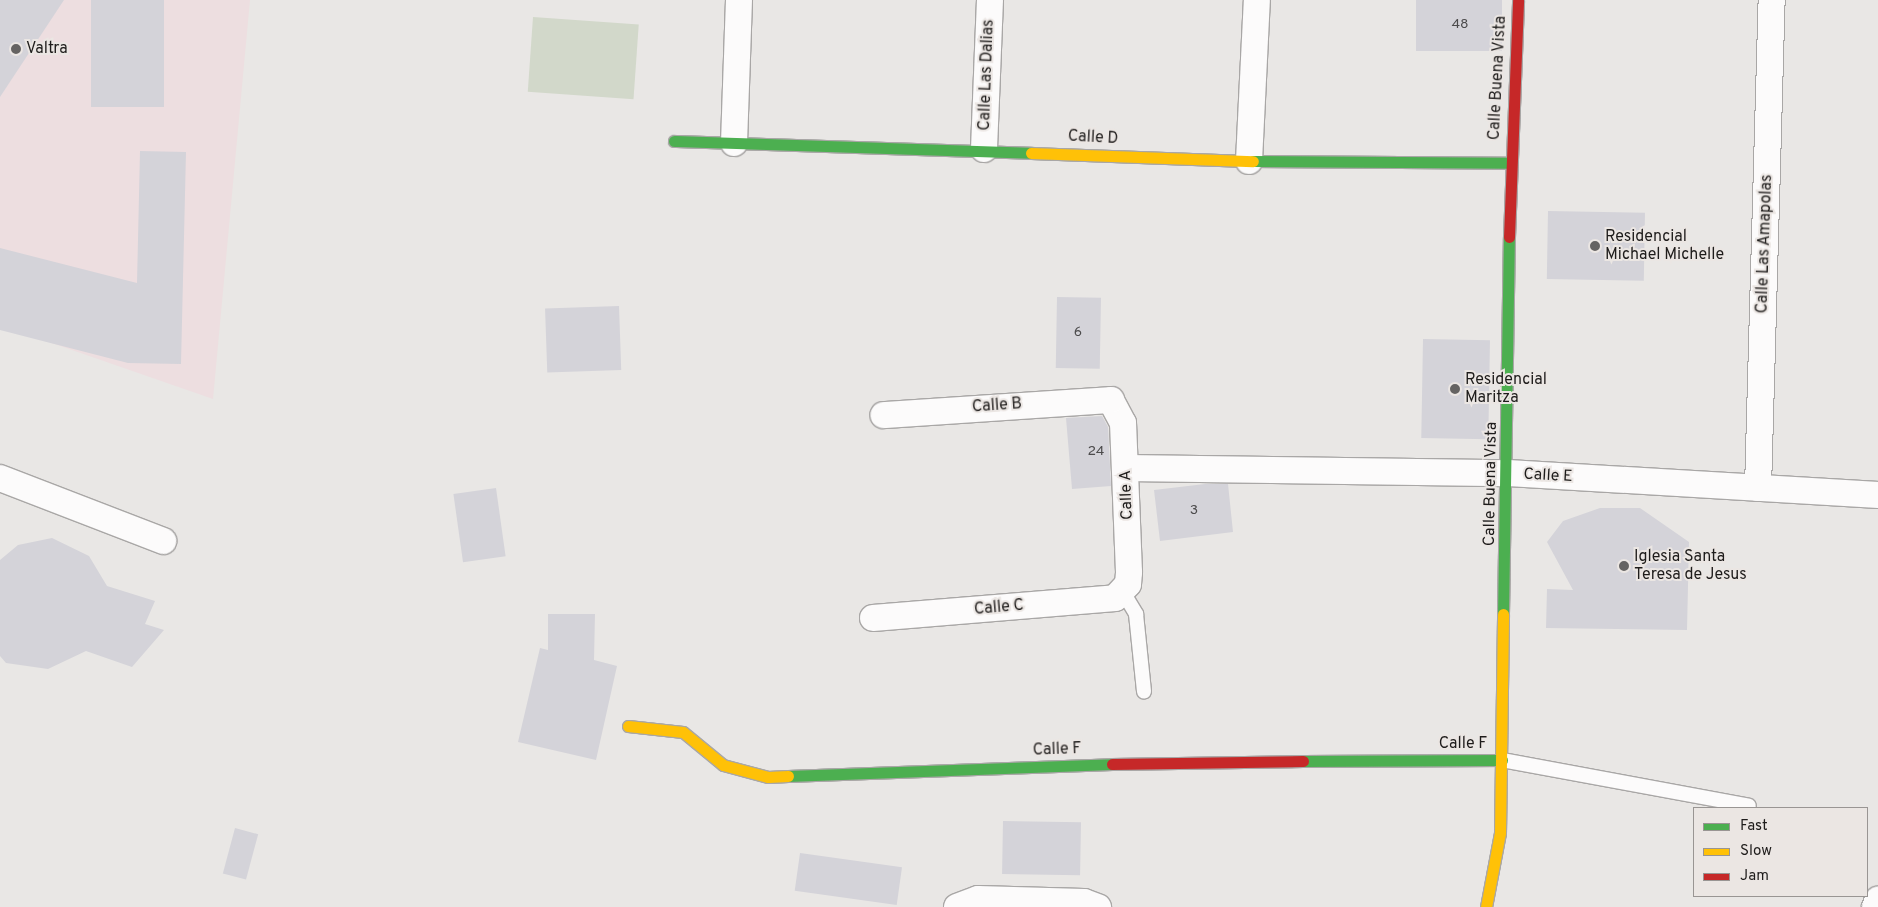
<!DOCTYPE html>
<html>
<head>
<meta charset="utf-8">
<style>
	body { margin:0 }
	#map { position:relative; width:1878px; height:907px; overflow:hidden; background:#e9e7e5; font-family:Overpass,sans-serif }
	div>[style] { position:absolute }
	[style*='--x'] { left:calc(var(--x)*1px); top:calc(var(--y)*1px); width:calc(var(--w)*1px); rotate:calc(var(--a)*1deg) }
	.commercial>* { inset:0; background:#eddee0 }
	.green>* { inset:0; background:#d2d8ca; transform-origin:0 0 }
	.building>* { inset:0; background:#d4d3d9; transform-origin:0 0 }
	.roads { filter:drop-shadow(1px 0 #a9a7a6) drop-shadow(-1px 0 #a9a7a6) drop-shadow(0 1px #a9a7a6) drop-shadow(0 -1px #a9a7a6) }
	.lane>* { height:14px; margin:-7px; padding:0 7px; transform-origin:7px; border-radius:7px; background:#fcfbfb }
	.street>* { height:26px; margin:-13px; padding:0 13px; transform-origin:13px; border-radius:13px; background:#fcfbfb }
	.fast>* { height:11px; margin:-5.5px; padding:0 5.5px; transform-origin:5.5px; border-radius:5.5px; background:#4caf50 }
	.slow>* { height:11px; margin:-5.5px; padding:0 5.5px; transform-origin:5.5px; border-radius:5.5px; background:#ffc107 }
	.jam>* { height:11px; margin:-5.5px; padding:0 5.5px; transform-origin:5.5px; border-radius:5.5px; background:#c62828 }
	.dots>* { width:14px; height:14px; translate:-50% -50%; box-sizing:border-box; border:2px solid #ebe6e3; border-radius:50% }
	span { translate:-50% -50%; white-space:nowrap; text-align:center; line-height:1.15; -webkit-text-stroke:4px #ebe6e3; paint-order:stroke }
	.number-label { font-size:14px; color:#4c4b4c }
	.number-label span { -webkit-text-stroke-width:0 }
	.poi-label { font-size:16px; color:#1e1c1b }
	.left { translate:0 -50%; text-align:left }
	.street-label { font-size:16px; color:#1e1c1b }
	.legend { position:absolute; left:1693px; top:807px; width:175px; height:90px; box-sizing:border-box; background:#ebe6e3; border:1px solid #999593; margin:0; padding:6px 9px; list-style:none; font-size:15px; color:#1e1c1b }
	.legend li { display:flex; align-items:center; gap:10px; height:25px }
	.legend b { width:25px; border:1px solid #999593 }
</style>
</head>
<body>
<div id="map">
	<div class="commercial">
		<div style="clip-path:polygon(0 0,250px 0,213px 399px,0 325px)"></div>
	</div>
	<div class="green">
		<div style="left:533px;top:17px;width:106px;height:75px;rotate:4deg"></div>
	</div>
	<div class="building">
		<div style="clip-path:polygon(0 0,64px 0,0 97px)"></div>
		<div style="left:91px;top:0;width:73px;height:107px"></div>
		<div style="left:1416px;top:0;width:86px;height:51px"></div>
		<div style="clip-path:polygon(140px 151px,186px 152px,181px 364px,128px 363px,0 330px,0 248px,137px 283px)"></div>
		<div style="left:1548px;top:211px;width:97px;height:68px;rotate:1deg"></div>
		<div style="left:1057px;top:297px;width:44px;height:71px;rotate:1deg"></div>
		<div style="left:619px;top:306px;width:64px;height:74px;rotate:88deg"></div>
		<div style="left:1423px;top:339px;width:67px;height:99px;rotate:1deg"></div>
		<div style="clip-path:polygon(1102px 416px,1108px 427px,1111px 486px,1072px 489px,1066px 418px)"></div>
		<div style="clip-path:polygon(1205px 484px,1228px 484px,1233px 532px,1160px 541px,1154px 490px)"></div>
		<div style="left:496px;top:488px;width:69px;height:43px;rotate:82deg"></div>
		<div style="clip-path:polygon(1600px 508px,1640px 508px,1689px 542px,1687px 630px,1546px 628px,1547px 589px,1573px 590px,1547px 542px,1563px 521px)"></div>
		<div style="clip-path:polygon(52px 538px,89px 556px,107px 586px,155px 601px,145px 624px,164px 630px,132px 667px,86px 651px,48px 669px,6px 663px,0 656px,0 560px,18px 545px)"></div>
		<div style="clip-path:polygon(548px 614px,595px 614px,594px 660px,617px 666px,596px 760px,518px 742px,540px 648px,548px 650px)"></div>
		<div style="left:1003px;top:821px;width:78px;height:53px;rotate:1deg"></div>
		<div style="left:235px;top:828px;width:24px;height:47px;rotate:15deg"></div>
		<div style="left:800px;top:853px;width:103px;height:38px;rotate:8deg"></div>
	</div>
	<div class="roads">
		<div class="lane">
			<div style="--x:1123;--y:592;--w:26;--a:59"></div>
			<div style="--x:1136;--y:614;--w:78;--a:84.1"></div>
			<div style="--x:1502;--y:760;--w:251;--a:10.5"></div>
		</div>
		<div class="street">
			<div style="--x:734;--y:143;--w:143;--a:-88"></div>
			<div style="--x:984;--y:149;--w:149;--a:-87.7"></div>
			<div style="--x:1249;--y:161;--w:161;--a:-87.2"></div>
			<div style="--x:1127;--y:468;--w:381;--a:0.8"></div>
			<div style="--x:1508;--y:473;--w:371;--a:3.4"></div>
			<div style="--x:0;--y:478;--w:175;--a:21.1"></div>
			<div style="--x:1758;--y:488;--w:488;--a:-88.4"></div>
			<div style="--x:873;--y:618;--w:243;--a:-4.7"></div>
			<div style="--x:1115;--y:598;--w:19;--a:-47"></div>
			<div style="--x:1128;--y:584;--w:12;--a:-85"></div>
			<div style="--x:1129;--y:572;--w:149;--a:-92.3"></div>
			<div style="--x:1123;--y:423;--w:26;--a:-118"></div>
			<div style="--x:1111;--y:400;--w:228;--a:176.2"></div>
			<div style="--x:957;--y:907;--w:22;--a:-21"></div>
			<div style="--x:978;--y:899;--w:106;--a:1.6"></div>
			<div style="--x:1084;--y:902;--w:15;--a:20"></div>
			<div style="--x:1875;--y:907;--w:8;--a:-67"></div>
		</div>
		<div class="fast">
			<div style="--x:674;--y:141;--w:357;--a:1.9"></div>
			<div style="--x:1253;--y:161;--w:257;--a:0.4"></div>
			<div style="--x:1503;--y:614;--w:377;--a:-89.1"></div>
			<div style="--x:1303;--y:761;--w:199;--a:-0.3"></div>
			<div style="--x:788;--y:776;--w:324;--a:-2.1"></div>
		</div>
		<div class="slow">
			<div style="--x:1031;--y:153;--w:222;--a:2.1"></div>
			<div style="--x:628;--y:726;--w:55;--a:6.2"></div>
			<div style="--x:683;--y:732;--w:52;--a:39.5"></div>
			<div style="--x:723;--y:765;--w:47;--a:14.9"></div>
			<div style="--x:768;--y:777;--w:20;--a:-3"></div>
			<div style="--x:1486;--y:907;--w:75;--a:-79.3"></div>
			<div style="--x:1500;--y:833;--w:219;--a:-89.2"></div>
		</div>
		<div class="jam">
			<div style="--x:1509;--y:237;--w:237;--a:-87.8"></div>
			<div style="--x:1112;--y:764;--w:191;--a:-0.9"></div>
		</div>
	</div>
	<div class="dots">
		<div style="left:16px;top:49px;background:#656362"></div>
		<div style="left:1595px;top:246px;background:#656362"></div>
		<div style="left:1455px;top:389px;background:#656362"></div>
		<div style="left:1624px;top:566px;background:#656362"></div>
	</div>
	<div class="number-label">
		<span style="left:1460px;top:25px">48</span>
		<span style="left:1078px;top:333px">6</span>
		<span style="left:1096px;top:452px">24</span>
		<span style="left:1194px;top:511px">3</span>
	</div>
	<div class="poi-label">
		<span class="left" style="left:26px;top:49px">Valtra</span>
		<span class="left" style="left:1605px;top:246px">Residencial<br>Michael Michelle</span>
		<span class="left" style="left:1465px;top:389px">Residencial<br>Maritza</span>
		<span class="left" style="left:1634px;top:566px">Iglesia Santa<br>Teresa de Jesus</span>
	</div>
	<div class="street-label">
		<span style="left:987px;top:75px;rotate:-88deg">Calle Las Dalias</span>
		<span style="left:1498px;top:78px;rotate:-87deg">Calle Buena Vista</span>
		<span style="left:1093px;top:138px;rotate:3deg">Calle D</span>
		<span style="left:1765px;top:244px;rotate:-88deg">Calle Las Amapolas</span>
		<span style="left:997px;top:406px;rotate:-4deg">Calle B</span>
		<span style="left:1548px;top:476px;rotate:3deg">Calle E</span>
		<span style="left:1491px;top:484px;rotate:-89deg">Calle Buena Vista</span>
		<span style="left:1127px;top:495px;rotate:-92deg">Calle A</span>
		<span style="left:999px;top:608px;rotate:-5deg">Calle C</span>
		<span style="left:1463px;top:744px">Calle F</span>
		<span style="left:1057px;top:750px;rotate:-2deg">Calle F</span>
	</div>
	<ul class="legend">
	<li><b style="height:6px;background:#4caf50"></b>Fast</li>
	<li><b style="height:6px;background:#ffc107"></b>Slow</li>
	<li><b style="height:6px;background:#c62828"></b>Jam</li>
	</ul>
</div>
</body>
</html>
